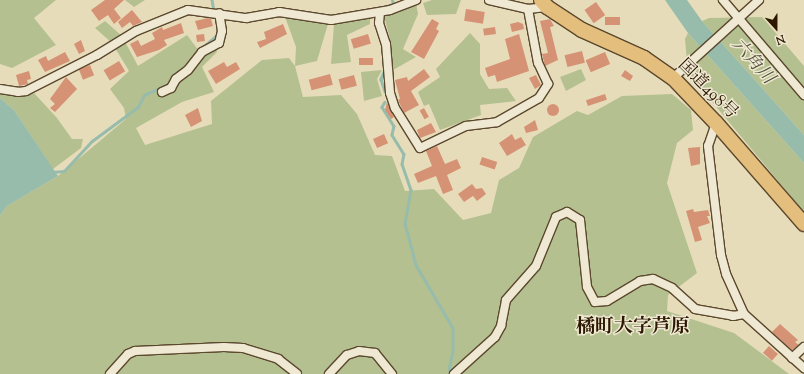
<!DOCTYPE html>
<html>
<head>
<meta charset="utf-8">
<style>
	body { margin:0 }
	#map { position:relative; width:804px; height:374px; overflow:hidden; background:#e7dcb9; font-family:"Sorts Mill Goudy","Noto Serif JP",serif }
	div>[style] { position:absolute }
	[style*='--x'] { left:calc(var(--x)*1px); top:calc(var(--y)*1px); width:calc(var(--w)*1px); rotate:calc(var(--a)*1deg) }
	.green>* { inset:0; background:#b5c090 }
	.water>* { inset:0; background:#97bcac }
	.stream>* { height:2.5px; margin:-1.25px; padding:0 1.25px; transform-origin:1.25px; border-radius:1.25px; background:#97bcac }
	.building>* { inset:0; background:#d59274; transform-origin:0 0 }
	.round { border-radius:50% }
	.roads { filter:drop-shadow(1px 0 #5b482e) drop-shadow(-1px 0 #5b482e) drop-shadow(0 1px #5b482e) drop-shadow(0 -1px #5b482e) }
	.minor>* { height:8px; margin:-4px; padding:0 4px; transform-origin:4px; border-radius:4px; background:#efe8d2 }
	.trunk>* { height:14px; margin:-7px; padding:0 7px; transform-origin:7px; border-radius:7px; background:#e4be7c }
	span { translate:-50% -50%; white-space:nowrap; text-align:center; line-height:1.15; -webkit-text-stroke:3px #efe8d2; paint-order:stroke }
	.street-label { font-size:17px; color:#2c1700 }
	.water-label { font-size:18px; color:#51513c; font-style:italic }
	.quarter-label { font-size:19px; color:#2c1700; font-weight:700 }
	.north { position:absolute; left:756px; top:8px; width:40px; height:40px; -webkit-text-stroke:3px #efe8d2; paint-order:stroke; rotate:159deg; font-size:11px; font-weight:700; line-height:16px; text-align:center; color:#2c1700 }
	.north::after { content:''; display:block; margin:auto; width:14px; height:18px; background:#2c1700; clip-path:polygon(50% 0,100% 100%,50% 72%,0 100%) }
</style>
</head>
<body>
<div id="map">
	<div class="green">
		<div style="clip-path:polygon(0 0,56px 0,34px 18px,56px 45px,12px 68px,0 64px)"></div>
		<div style="clip-path:polygon(125px 0,145px 0,134px 7px)"></div>
		<div style="clip-path:polygon(432px 0,461px 0,456px 14px,427px 15px,423px 3px)"></div>
		<div style="clip-path:polygon(416px 3px,418px 14px,403px 49px,416px 57px,393px 70px,391px 43px,384px 16px)"></div>
		<div style="clip-path:polygon(285px 17px,328px 24px,317px 61px,295px 66px,303px 97px,341px 95px,357px 114px,375px 155px,392px 156px,405px 191px,434px 189px,463px 220px,491px 213px,499px 180px,519px 168px,533px 137px,577px 111px,588px 115px,622px 96px,672px 94px,691px 110px,693px 130px,677px 143px,667px 183px,697px 273px,668px 295px,667px 311px,734px 333px,789px 374px,0 374px,0 216px,7px 206px,58px 176px,126px 119px,124px 108px,110px 89px,129px 71px,112px 43px,95px 28px,105px 21px,122px 36px,138px 66px,187px 35px,202px 55px,216px 47px,217px 52px,202px 67px,214px 92px,182px 102px,136px 128px,145px 145px,212px 124px,211px 101px,262px 60px,289px 58px,295px 66px,296px 47px)"></div>
		<div style="clip-path:polygon(370px 17px,370px 24px,347px 35px,351px 62px,331px 64px,334px 24px)"></div>
		<div style="clip-path:polygon(762px 17px,804px 66px,804px 135px,702px 21px,709px 18px)"></div>
		<div style="clip-path:polygon(470px 33px,480px 44px,480px 74px,489px 89px,507px 88px,516px 101px,480px 105px,481px 115px,440px 130px,429px 104px,424px 106px,418px 92px,440px 77px,436px 69px)"></div>
		<div style="clip-path:polygon(688px 33px,804px 163px,804px 212px,688px 73px,685px 39px)"></div>
		<div style="clip-path:polygon(581px 69px,586px 80px,566px 91px,560px 77px)"></div>
		<div style="clip-path:polygon(382px 70px,377px 79px,382px 96px,364px 101px,361px 72px)"></div>
		<div style="clip-path:polygon(0 92px,22px 97px,34px 93px,57px 118px,72px 139px,83px 139px,81px 148px,53px 169px,14px 110px,0 98px)"></div>
	</div>
	<div class="water">
		<div style="clip-path:polygon(665px 0,687px 0,702px 21px,804px 135px,804px 163px,688px 33px)"></div>
		<div style="clip-path:polygon(0 98px,14px 110px,58px 176px,7px 206px,0 216px)"></div>
	</div>
	<div class="stream">
		<div style="--x:212;--y:0;--w:11;--a:80"></div>
		<div style="--x:380;--y:8;--w:14;--a:-17"></div>
		<div style="--x:393;--y:4;--w:4;--a:-104"></div>
		<div style="--x:203;--y:47;--w:18;--a:-41"></div>
		<div style="--x:384;--y:72;--w:8;--a:113"></div>
		<div style="--x:381;--y:79;--w:13;--a:72"></div>
		<div style="--x:385;--y:102;--w:6;--a:121"></div>
		<div style="--x:382;--y:107;--w:22;--a:58"></div>
		<div style="--x:394;--y:126;--w:9;--a:103"></div>
		<div style="--x:392;--y:135;--w:22;--a:58"></div>
		<div style="--x:404;--y:154;--w:10;--a:101"></div>
		<div style="--x:402;--y:164;--w:28;--a:71"></div>
		<div style="--x:411;--y:190;--w:34;--a:100"></div>
		<div style="--x:405;--y:223;--w:43;--a:75.3"></div>
		<div style="--x:416;--y:265;--w:73;--a:59.6"></div>
		<div style="--x:453;--y:328;--w:23;--a:90"></div>
		<div style="--x:453;--y:351;--w:19;--a:102"></div>
		<div style="--x:52;--y:172;--w:12;--a:-5"></div>
		<div style="--x:64;--y:171;--w:41;--a:-47"></div>
		<div style="--x:92;--y:141;--w:57;--a:-36.5"></div>
		<div style="--x:138;--y:107;--w:13;--a:-63"></div>
		<div style="--x:144;--y:95;--w:27;--a:-24"></div>
		<div style="--x:169;--y:84;--w:10;--a:-66"></div>
		<div style="--x:173;--y:75;--w:10;--a:-29"></div>
	</div>
	<div class="building">
		<div style="clip-path:polygon(105px 0,124px 0,114px 9px,121px 18px,114px 24px,108px 15px,99px 21px,91px 10px)"></div>
		<div style="left:596px;top:2px;width:16px;height:14px;rotate:55deg"></div>
		<div style="left:466px;top:9px;width:19px;height:12px;rotate:9deg"></div>
		<div style="clip-path:polygon(132px 10px,142px 22px,133px 26px,130px 22px,122px 28px,118px 22px)"></div>
		<div style="left:605px;top:17px;width:15px;height:8px"></div>
		<div style="clip-path:polygon(208px 18px,211px 19px,213px 26px,198px 30px,195px 21px)"></div>
		<div style="clip-path:polygon(432px 19px,439px 23px,436px 29px,439px 31px,424px 59px,411px 52px)"></div>
		<div style="clip-path:polygon(550px 19px,554px 26px,550px 27px,558px 60px,545px 66px,542px 54px,548px 53px,540px 21px)"></div>
		<div style="clip-path:polygon(518px 22px,523px 24px,524px 29px,512px 32px,510px 24px)"></div>
		<div style="clip-path:polygon(181px 23px,184px 33px,164px 40px,167px 45px,159px 50px,137px 57px,130px 44px,138px 40px,141px 46px,155px 39px,152px 33px,162px 27px,163px 30px)"></div>
		<div style="clip-path:polygon(283px 24px,287px 34px,260px 48px,257px 42px,266px 39px,264px 32px)"></div>
		<div style="left:495px;top:27px;width:7px;height:12px;rotate:82deg"></div>
		<div style="left:204px;top:34px;width:7px;height:8px;rotate:82deg"></div>
		<div style="left:368px;top:34px;width:10px;height:18px;rotate:73deg"></div>
		<div style="clip-path:polygon(519px 34px,529px 71px,497px 82px,495px 75px,488px 77px,485px 68px,510px 59px,505px 39px)"></div>
		<div style="clip-path:polygon(81px 40px,85px 51px,79px 54px,74px 44px)"></div>
		<div style="left:582px;top:51px;width:12px;height:18px;rotate:76deg"></div>
		<div style="clip-path:polygon(65px 52px,70px 61px,45px 72px,38px 60px,46px 56px,48px 61px)"></div>
		<div style="left:605px;top:52px;width:13px;height:21px;rotate:67deg"></div>
		<div style="left:359px;top:58px;width:14px;height:7px"></div>
		<div style="left:119px;top:61px;width:12px;height:18px;rotate:59deg"></div>
		<div style="clip-path:polygon(224px 62px,227px 67px,236px 62px,240px 69px,216px 84px,208px 71px)"></div>
		<div style="left:90px;top:65px;width:11px;height:12px;rotate:68deg"></div>
		<div style="clip-path:polygon(424px 69px,430px 77px,411px 91px,419px 105px,404px 113px,398px 100px,400px 99px,395px 80px,407px 77px,408px 81px)"></div>
		<div style="clip-path:polygon(625px 70px,633px 76px,630px 81px,621px 76px)"></div>
		<div style="clip-path:polygon(29px 71px,31px 79px,27px 80px,28px 84px,19px 86px,16px 75px)"></div>
		<div style="left:330px;top:74px;width:11px;height:22px;rotate:75deg"></div>
		<div style="left:354px;top:75px;width:11px;height:16px;rotate:75deg"></div>
		<div style="clip-path:polygon(536px 75px,541px 85px,535px 89px,529px 78px)"></div>
		<div style="clip-path:polygon(66px 77px,77px 89px,55px 112px,50px 108px,55px 104px,50px 99px)"></div>
		<div style="left:605px;top:94px;width:6px;height:20px;rotate:72deg"></div>
		<div style="clip-path:polygon(387px 102px,394px 117px,391px 119px,385px 110px)"></div>
		<div class="round" style="left:547px;top:104px;width:12px;height:12px"></div>
		<div style="clip-path:polygon(198px 108px,202px 121px,191px 127px,185px 115px)"></div>
		<div style="left:424px;top:108px;width:10px;height:5px;rotate:61deg"></div>
		<div style="clip-path:polygon(535px 120px,538px 130px,526px 133px,524px 127px)"></div>
		<div style="clip-path:polygon(431px 123px,436px 132px,420px 138px,417px 130px)"></div>
		<div style="left:384px;top:134px;width:10px;height:12px;rotate:66deg"></div>
		<div style="clip-path:polygon(512px 134px,515px 140px,521px 137px,526px 145px,507px 156px,499px 143px)"></div>
		<div style="clip-path:polygon(437px 146px,445px 164px,457px 159px,461px 168px,447px 175px,453px 190px,443px 194px,436px 176px,418px 183px,414px 174px,432px 166px,426px 151px)"></div>
		<div style="clip-path:polygon(700px 147px,700px 164px,691px 166px,688px 148px)"></div>
		<div style="left:482px;top:157px;width:16px;height:8px;rotate:18deg"></div>
		<div style="clip-path:polygon(472px 184px,476px 189px,482px 188px,486px 194px,477px 201px,473px 196px,464px 202px,458px 194px)"></div>
		<div style="clip-path:polygon(693px 209px,694px 212px,708px 210px,710px 216px,707px 216px,710px 223px,698px 227px,702px 240px,695px 242px,686px 211px)"></div>
		<div style="clip-path:polygon(780px 324px,798px 340px,795px 342px,799px 345px,792px 350px,772px 332px)"></div>
		<div style="left:769px;top:346px;width:12px;height:9px;rotate:42deg"></div>
	</div>
	<div class="roads">
		<div class="minor">
			<div style="--x:489;--y:0;--w:40;--a:13"></div>
			<div style="--x:528;--y:9;--w:19;--a:-6"></div>
			<div style="--x:723;--y:0;--w:125;--a:49.5"></div>
			<div style="--x:380;--y:12;--w:11;--a:95"></div>
			<div style="--x:379;--y:23;--w:22;--a:72"></div>
			<div style="--x:386;--y:44;--w:49;--a:85.3"></div>
			<div style="--x:390;--y:93;--w:16;--a:72"></div>
			<div style="--x:395;--y:108;--w:47;--a:58"></div>
			<div style="--x:420;--y:148;--w:51;--a:-25.6"></div>
			<div style="--x:466;--y:126;--w:31;--a:-7"></div>
			<div style="--x:497;--y:122;--w:48;--a:-29.7"></div>
			<div style="--x:539;--y:98;--w:17;--a:-57"></div>
			<div style="--x:548;--y:84;--w:23;--a:-115"></div>
			<div style="--x:538;--y:63;--w:55;--a:-100.5"></div>
			<div style="--x:673;--y:78;--w:116;--a:-42.2"></div>
			<div style="--x:0;--y:89;--w:18;--a:9"></div>
			<div style="--x:18;--y:92;--w:8;--a:-7"></div>
			<div style="--x:26;--y:91;--w:80;--a:-26.9"></div>
			<div style="--x:97;--y:55;--w:46;--a:-31.6"></div>
			<div style="--x:136;--y:31;--w:56;--a:-22"></div>
			<div style="--x:188;--y:10;--w:59;--a:7.9"></div>
			<div style="--x:246;--y:18;--w:34;--a:-10"></div>
			<div style="--x:279;--y:12;--w:53;--a:8.7"></div>
			<div style="--x:331;--y:20;--w:60;--a:-9.6"></div>
			<div style="--x:390;--y:10;--w:28;--a:-21"></div>
			<div style="--x:162;--y:92;--w:10;--a:-24"></div>
			<div style="--x:171;--y:88;--w:10;--a:-61"></div>
			<div style="--x:176;--y:79;--w:15;--a:-37"></div>
			<div style="--x:188;--y:70;--w:23;--a:-52"></div>
			<div style="--x:202;--y:52;--w:19;--a:-28"></div>
			<div style="--x:219;--y:43;--w:12;--a:-76"></div>
			<div style="--x:222;--y:31;--w:18;--a:-99"></div>
			<div style="--x:716;--y:123;--w:24;--a:109"></div>
			<div style="--x:708;--y:146;--w:110;--a:83.2"></div>
			<div style="--x:721;--y:255;--w:20;--a:75"></div>
			<div style="--x:726;--y:274;--w:44;--a:65.8"></div>
			<div style="--x:744;--y:314;--w:81;--a:42"></div>
			<div style="--x:792;--y:358;--w:16;--a:-43"></div>
			<div style="--x:110;--y:374;--w:27;--a:-48"></div>
			<div style="--x:128;--y:354;--w:8;--a:-23"></div>
			<div style="--x:135;--y:351;--w:89;--a:-2.6"></div>
			<div style="--x:224;--y:347;--w:19;--a:3"></div>
			<div style="--x:243;--y:348;--w:37;--a:17"></div>
			<div style="--x:278;--y:359;--w:24;--a:38"></div>
			<div style="--x:329;--y:374;--w:26;--a:-47"></div>
			<div style="--x:347;--y:355;--w:13;--a:-18"></div>
			<div style="--x:359;--y:351;--w:16;--a:7"></div>
			<div style="--x:375;--y:353;--w:27;--a:51"></div>
			<div style="--x:454;--y:374;--w:55;--a:-42.1"></div>
			<div style="--x:495;--y:337;--w:13;--a:-61"></div>
			<div style="--x:501;--y:326;--w:26;--a:-79"></div>
			<div style="--x:506;--y:300;--w:45;--a:-48.6"></div>
			<div style="--x:536;--y:266;--w:53;--a:-67.8"></div>
			<div style="--x:556;--y:217;--w:12;--a:-24"></div>
			<div style="--x:567;--y:212;--w:15;--a:32"></div>
			<div style="--x:580;--y:220;--w:67;--a:84"></div>
			<div style="--x:587;--y:287;--w:17;--a:62"></div>
			<div style="--x:595;--y:302;--w:12;--a:-5"></div>
			<div style="--x:607;--y:301;--w:39;--a:-31"></div>
			<div style="--x:640;--y:281;--w:13;--a:-9"></div>
			<div style="--x:653;--y:279;--w:21;--a:25"></div>
			<div style="--x:672;--y:288;--w:31;--a:42"></div>
			<div style="--x:695;--y:309;--w:39;--a:10"></div>
			<div style="--x:733;--y:316;--w:11;--a:-10"></div>
		</div>
		<div class="trunk">
			<div style="--x:541;--y:0;--w:9;--a:49"></div>
			<div style="--x:547;--y:7;--w:42;--a:33.3"></div>
			<div style="--x:582;--y:30;--w:68;--a:24.3"></div>
			<div style="--x:644;--y:58;--w:35;--a:35"></div>
			<div style="--x:673;--y:78;--w:62;--a:46.3"></div>
			<div style="--x:716;--y:123;--w:134;--a:48.9"></div>
		</div>
	</div>
	<div class="street-label">
		<span style="left:707px;top:90px;rotate:45deg">国道498号</span>
	</div>
	<div class="water-label">
		<span style="left:752px;top:62px;rotate:48deg">六角川</span>
	</div>
	<div class="quarter-label">
		<span style="left:633px;top:328px">橘町大字芦原</span>
	</div>
	<div class="north">N</div>
</div>
</body>
</html>
